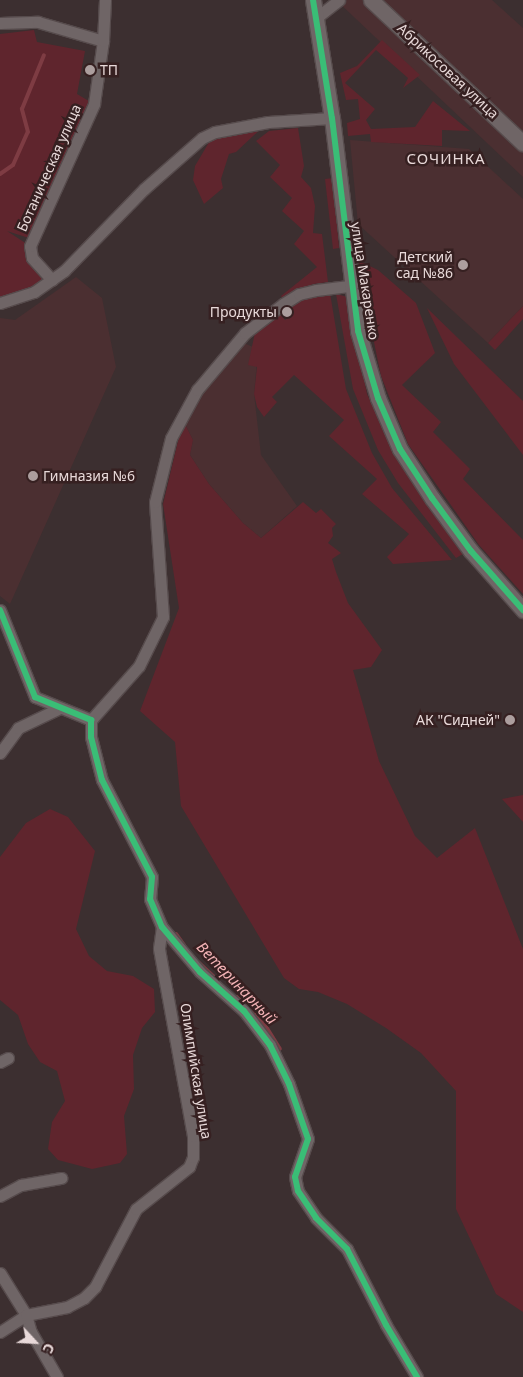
<!DOCTYPE html>
<html>
<head>
<meta charset="utf-8">
<style>
	body { margin:0 }
	#map { position:relative; width:523px; height:1377px; overflow:hidden; background:#3c2f30; font-family:"Noto Sans",sans-serif }
	div>[style] { position:absolute }
	[style*='--x'] { left:calc(var(--x)*1px); top:calc(var(--y)*1px); width:calc(var(--w)*1px); rotate:calc(var(--a)*1deg) }
	.built>* { inset:0; background:#4b2f31 }
	.green>* { inset:0; background:#5f252d }
	.stream>* { height:4px; margin:-2px; padding:0 2px; transform-origin:2px; border-radius:2px; background:#7e3c43 }
	.roads { filter:drop-shadow(1px 0 #564b4c) drop-shadow(-1px 0 #564b4c) drop-shadow(0 1px #564b4c) drop-shadow(0 -1px #564b4c) }
	.minor>* { height:11px; margin:-5.5px; padding:0 5.5px; transform-origin:5.5px; border-radius:5.5px; background:#6f6566 }
	.tertiary>* { height:15px; margin:-7.5px; padding:0 7.5px; transform-origin:7.5px; border-radius:7.5px; background:#6f6566 }
	.cycleway>* { height:6px; margin:-3px; padding:0 3px; transform-origin:3px; border-radius:3px; background:#3abd76 }
	.dots>* { width:14px; height:14px; translate:-50% -50%; box-sizing:border-box; border:2px solid #362021; border-radius:50% }
	span { translate:-50% -50%; white-space:nowrap; text-align:center; line-height:1.15; -webkit-text-stroke:5px #362021; paint-order:stroke }
	.poi-label { font-size:14px; color:#e8d9d9 }
	.left { translate:0 -50%; text-align:left }
	.right { translate:-100% -50%; text-align:right }
	.street-label { font-size:14px; color:#e8d9d9 }
	.neighbourhood-label { font-size:15px; color:#e8d9d9; letter-spacing:1px }
	.water-label { font-size:15px; color:#f4b3b6; font-style:italic }
	.north { position:absolute; left:10px; top:1317px; width:50px; height:50px; -webkit-text-stroke:4px #362021; paint-order:stroke; rotate:115deg; font-size:14px; font-weight:700; line-height:20px; text-align:center; color:#e8d9d9 }
	.north::after { content:''; display:block; margin:auto; width:18px; height:22px; background:#e8d9d9; clip-path:polygon(50% 0,100% 100%,50% 72%,0 100%) }
</style>
</head>
<body>
<div id="map">
	<div class="built">
		<div style="clip-path:polygon(336px 0,492px 0,523px 28px,523px 177px)"></div>
		<div style="clip-path:polygon(350px 140px,469px 149px,523px 199px,523px 306px,488px 343px,358px 224px)"></div>
		<div style="clip-path:polygon(76px 277px,102px 298px,116px 367px,10px 604px,0 596px,0 318px,15px 320px)"></div>
		<div style="clip-path:polygon(239px 341px,258px 349px,254px 394px,261px 455px,297px 506px,261px 538px,243px 523px,209px 484px,190px 455px,193px 440px,183px 420px)"></div>
	</div>
	<div class="green">
		<div style="clip-path:polygon(34px 30px,37px 42px,85px 51px,77px 94px,94px 104px,35px 240px,7px 231px,30px 246px,52px 280px,0 303px,0 34px)"></div>
		<div style="clip-path:polygon(382px 40px,420px 75px,403px 88px,408px 78px,376px 50px,345px 83px,375px 109px,366px 120px,371px 129px,415px 127px,433px 101px,470px 131px,442px 130px,442px 146px,371px 142px,370px 134px,348px 136px,347px 123px,360px 119px,358px 99px,346px 100px,340px 73px,357px 66px)"></div>
		<div style="clip-path:polygon(268px 122px,236px 152px,229px 154px,221px 179px,223px 188px,204px 204px,193px 180px,195px 166px,215px 132px)"></div>
		<div style="clip-path:polygon(298px 128px,304px 166px,301px 177px,311px 188px,315px 206px,313px 233px,322px 234px,328px 282px,313px 284px,283px 299px,281px 296px,317px 267px,294px 244px,304px 231px,282px 211px,292px 198px,270px 177px,280px 165px,256px 141px,269px 131px)"></div>
		<div style="clip-path:polygon(333px 178px,339px 248px,333px 249px,325px 179px)"></div>
		<div style="clip-path:polygon(357px 260px,378px 270px,416px 303px,435px 353px,402px 385px,441px 422px,433px 432px,470px 469px,463px 479px,523px 540px,523px 594px,479px 545px,408px 444px,381px 376px)"></div>
		<div style="clip-path:polygon(330px 293px,346px 389px,372px 453px,392px 488px,452px 560px,393px 564px,387px 557px,409px 534px,362px 494px,377px 479px,329px 436px,344px 420px,294px 375px,272px 397px,277px 402px,264px 417px,257px 407px,254px 394px,257px 367px,248px 365px,256px 328px,279px 312px,285px 320px,294px 313px,289px 305px,301px 299px)"></div>
		<div style="clip-path:polygon(336px 294px,348px 297px,367px 394px,394px 452px,465px 550px,463px 554px,456px 558px,398px 483px,378px 450px,353px 389px)"></div>
		<div style="clip-path:polygon(523px 306px,523px 319px,495px 350px,488px 343px)"></div>
		<div style="clip-path:polygon(427px 308px,523px 401px,523px 455px,454px 364px)"></div>
		<div style="clip-path:polygon(183px 420px,193px 440px,190px 455px,209px 484px,243px 523px,261px 538px,303px 502px,316px 513px,321px 509px,336px 524px,332px 528px,333px 536px,328px 543px,341px 553px,332px 559px,336px 572px,348px 603px,382px 650px,371px 667px,353px 670px,379px 761px,415px 836px,437px 858px,475px 828px,523px 949px,523px 1312px,496px 1294px,456px 1209px,456px 1091px,421px 1053px,386px 1028px,347px 1004px,318px 992px,299px 989px,284px 978px,181px 806px,175px 742px,140px 711px,179px 608px,163px 504px)"></div>
		<div style="clip-path:polygon(523px 795px,523px 822px,502px 799px)"></div>
		<div style="clip-path:polygon(50px 809px,68px 817px,95px 851px,76px 929px,89px 956px,107px 971px,133px 976px,154px 989px,155px 1012px,142px 1028px,133px 1055px,134px 1089px,124px 1116px,127px 1154px,120px 1163px,92px 1169px,58px 1160px,48px 1149px,52px 1122px,65px 1101px,57px 1071px,40px 1062px,28px 1044px,18px 1015px,0 1000px,0 857px,26px 823px)"></div>
	</div>
	<div class="stream">
		<div style="--x:0;--y:174;--w:16;--a:-35"></div>
		<div style="--x:13;--y:165;--w:36;--a:-66"></div>
		<div style="--x:28;--y:132;--w:24;--a:-105"></div>
		<div style="--x:22;--y:109;--w:58;--a:-67.8"></div>
		<div style="--x:176;--y:934;--w:14;--a:54"></div>
		<div style="--x:198;--y:962;--w:21;--a:43"></div>
		<div style="--x:237;--y:997;--w:40;--a:45"></div>
		<div style="--x:265;--y:1025;--w:28;--a:58"></div>
	</div>
	<div class="roads">
		<div class="minor">
			<div style="--x:316;--y:18;--w:29;--a:-38"></div>
			<div style="--x:0;--y:23;--w:38;--a:-2"></div>
			<div style="--x:38;--y:22;--w:68;--a:16.3"></div>
			<div style="--x:52;--y:280;--w:30;--a:-132"></div>
			<div style="--x:32;--y:258;--w:12;--a:-99"></div>
			<div style="--x:30;--y:246;--w:156;--a:-65.7"></div>
			<div style="--x:94;--y:104;--w:64;--a:-81.9"></div>
			<div style="--x:103;--y:41;--w:41;--a:-87.2"></div>
			<div style="--x:0;--y:303;--w:36;--a:-18"></div>
			<div style="--x:34;--y:292;--w:37;--a:-35"></div>
			<div style="--x:64;--y:271;--w:115;--a:-45.7"></div>
			<div style="--x:144;--y:189;--w:77;--a:-41.3"></div>
			<div style="--x:202;--y:138;--w:14;--a:-25"></div>
			<div style="--x:215;--y:132;--w:54;--a:-10.7"></div>
			<div style="--x:268;--y:122;--w:64;--a:-3.6"></div>
			<div style="--x:0;--y:610;--w:94;--a:68.1"></div>
			<div style="--x:35;--y:697;--w:61;--a:22.3"></div>
			<div style="--x:91;--y:720;--w:17;--a:90"></div>
			<div style="--x:91;--y:737;--w:44;--a:75.7"></div>
			<div style="--x:102;--y:780;--w:109;--a:62.7"></div>
			<div style="--x:152;--y:877;--w:22;--a:95"></div>
			<div style="--x:150;--y:899;--w:30;--a:67"></div>
			<div style="--x:162;--y:927;--w:59;--a:49.8"></div>
			<div style="--x:200;--y:972;--w:59;--a:41.6"></div>
			<div style="--x:244;--y:1011;--w:43;--a:52.6"></div>
			<div style="--x:270;--y:1045;--w:43;--a:64"></div>
			<div style="--x:289;--y:1084;--w:58;--a:70.9"></div>
			<div style="--x:308;--y:1139;--w:40;--a:108.9"></div>
			<div style="--x:295;--y:1177;--w:14;--a:78"></div>
			<div style="--x:298;--y:1191;--w:32;--a:56"></div>
			<div style="--x:316;--y:1218;--w:44;--a:45"></div>
			<div style="--x:347;--y:1249;--w:85;--a:62.8"></div>
			<div style="--x:386;--y:1325;--w:61;--a:59.2"></div>
			<div style="--x:91;--y:720;--w:72;--a:-48.4"></div>
			<div style="--x:139;--y:666;--w:55;--a:-63.9"></div>
			<div style="--x:163;--y:617;--w:115;--a:-94"></div>
			<div style="--x:155;--y:502;--w:66;--a:-76"></div>
			<div style="--x:171;--y:438;--w:55;--a:-61.6"></div>
			<div style="--x:197;--y:390;--w:75;--a:-49.9"></div>
			<div style="--x:245;--y:333;--w:48;--a:-37.3"></div>
			<div style="--x:283;--y:304;--w:19;--a:-32"></div>
			<div style="--x:299;--y:294;--w:17;--a:-13"></div>
			<div style="--x:316;--y:290;--w:35;--a:-7"></div>
			<div style="--x:0;--y:753;--w:31;--a:-54"></div>
			<div style="--x:18;--y:728;--w:47;--a:-25.5"></div>
			<div style="--x:0;--y:1062;--w:9;--a:-27"></div>
			<div style="--x:0;--y:1196;--w:24;--a:-28"></div>
			<div style="--x:21;--y:1185;--w:41;--a:-9.9"></div>
			<div style="--x:0;--y:1273;--w:49;--a:58.2"></div>
			<div style="--x:26;--y:1315;--w:18;--a:74"></div>
			<div style="--x:31;--y:1332;--w:52;--a:60"></div>
			<div style="--x:0;--y:1332;--w:31;--a:-33"></div>
			<div style="--x:26;--y:1315;--w:42;--a:-11"></div>
			<div style="--x:67;--y:1307;--w:19;--a:-28"></div>
			<div style="--x:84;--y:1298;--w:16;--a:-45"></div>
			<div style="--x:95;--y:1287;--w:88;--a:-62.3"></div>
			<div style="--x:136;--y:1209;--w:68;--a:-38.4"></div>
			<div style="--x:189;--y:1167;--w:11;--a:-68"></div>
			<div style="--x:193;--y:1157;--w:21;--a:-90"></div>
			<div style="--x:193;--y:1136;--w:191;--a:-100.3"></div>
			<div style="--x:159;--y:948;--w:21;--a:-82"></div>
		</div>
		<div class="tertiary">
			<div style="--x:313;--y:0;--w:120;--a:80.9"></div>
			<div style="--x:332;--y:118;--w:215;--a:83"></div>
			<div style="--x:358;--y:331;--w:70;--a:73.4"></div>
			<div style="--x:378;--y:398;--w:56;--a:66.7"></div>
			<div style="--x:400;--y:449;--w:59;--a:56.9"></div>
			<div style="--x:432;--y:498;--w:66;--a:53.7"></div>
			<div style="--x:471;--y:551;--w:79;--a:48.6"></div>
			<div style="--x:371;--y:0;--w:209;--a:43.3"></div>
		</div>
	</div>
	<div class="cycleway">
		<div style="--x:313;--y:0;--w:120;--a:80.9"></div>
		<div style="--x:332;--y:118;--w:215;--a:83"></div>
		<div style="--x:358;--y:331;--w:70;--a:73.4"></div>
		<div style="--x:378;--y:398;--w:56;--a:66.7"></div>
		<div style="--x:400;--y:449;--w:59;--a:56.9"></div>
		<div style="--x:432;--y:498;--w:66;--a:53.7"></div>
		<div style="--x:471;--y:551;--w:79;--a:48.6"></div>
		<div style="--x:0;--y:610;--w:94;--a:68.1"></div>
		<div style="--x:35;--y:697;--w:61;--a:22.3"></div>
		<div style="--x:91;--y:720;--w:17;--a:90"></div>
		<div style="--x:91;--y:737;--w:44;--a:75.7"></div>
		<div style="--x:102;--y:780;--w:109;--a:62.7"></div>
		<div style="--x:152;--y:877;--w:22;--a:95"></div>
		<div style="--x:150;--y:899;--w:30;--a:67"></div>
		<div style="--x:162;--y:927;--w:59;--a:49.8"></div>
		<div style="--x:200;--y:972;--w:59;--a:41.6"></div>
		<div style="--x:244;--y:1011;--w:43;--a:52.6"></div>
		<div style="--x:270;--y:1045;--w:43;--a:64"></div>
		<div style="--x:289;--y:1084;--w:58;--a:70.9"></div>
		<div style="--x:308;--y:1139;--w:40;--a:108.9"></div>
		<div style="--x:295;--y:1177;--w:14;--a:78"></div>
		<div style="--x:298;--y:1191;--w:32;--a:56"></div>
		<div style="--x:316;--y:1218;--w:44;--a:45"></div>
		<div style="--x:347;--y:1249;--w:85;--a:62.8"></div>
		<div style="--x:386;--y:1325;--w:61;--a:59.2"></div>
	</div>
	<div class="dots">
		<div style="left:90px;top:70px;background:#ac9e9e"></div>
		<div style="left:463px;top:265px;background:#ac9e9e"></div>
		<div style="left:287px;top:312px;background:#ac9e9e"></div>
		<div style="left:33px;top:476px;background:#ac9e9e"></div>
		<div style="left:510px;top:720px;background:#ac9e9e"></div>
	</div>
	<div class="poi-label">
		<span class="left" style="left:100px;top:70px">ТП</span>
		<span class="right" style="left:453px;top:265px">Детский<br>сад №86</span>
		<span class="right" style="left:277px;top:312px">Продукты</span>
		<span class="left" style="left:43px;top:476px">Гимназия №6</span>
		<span class="right" style="left:500px;top:720px">АК "Сидней"</span>
	</div>
	<div class="street-label">
		<span style="left:448px;top:71px;rotate:43deg">Абрикосовая улица</span>
		<span style="left:49px;top:168px;rotate:-66deg">Ботаническая улица</span>
		<span style="left:365px;top:281px;rotate:81deg">улица Макаренко</span>
		<span style="left:196px;top:1071px;rotate:81deg">Олимпийская улица</span>
	</div>
	<div class="neighbourhood-label">
		<span style="left:446px;top:159px">СОЧИНКА</span>
	</div>
	<div class="water-label">
		<span style="left:237px;top:983px;rotate:46deg">Ветеринарный</span>
	</div>
	<div class="north">С</div>
</div>
</body>
</html>
